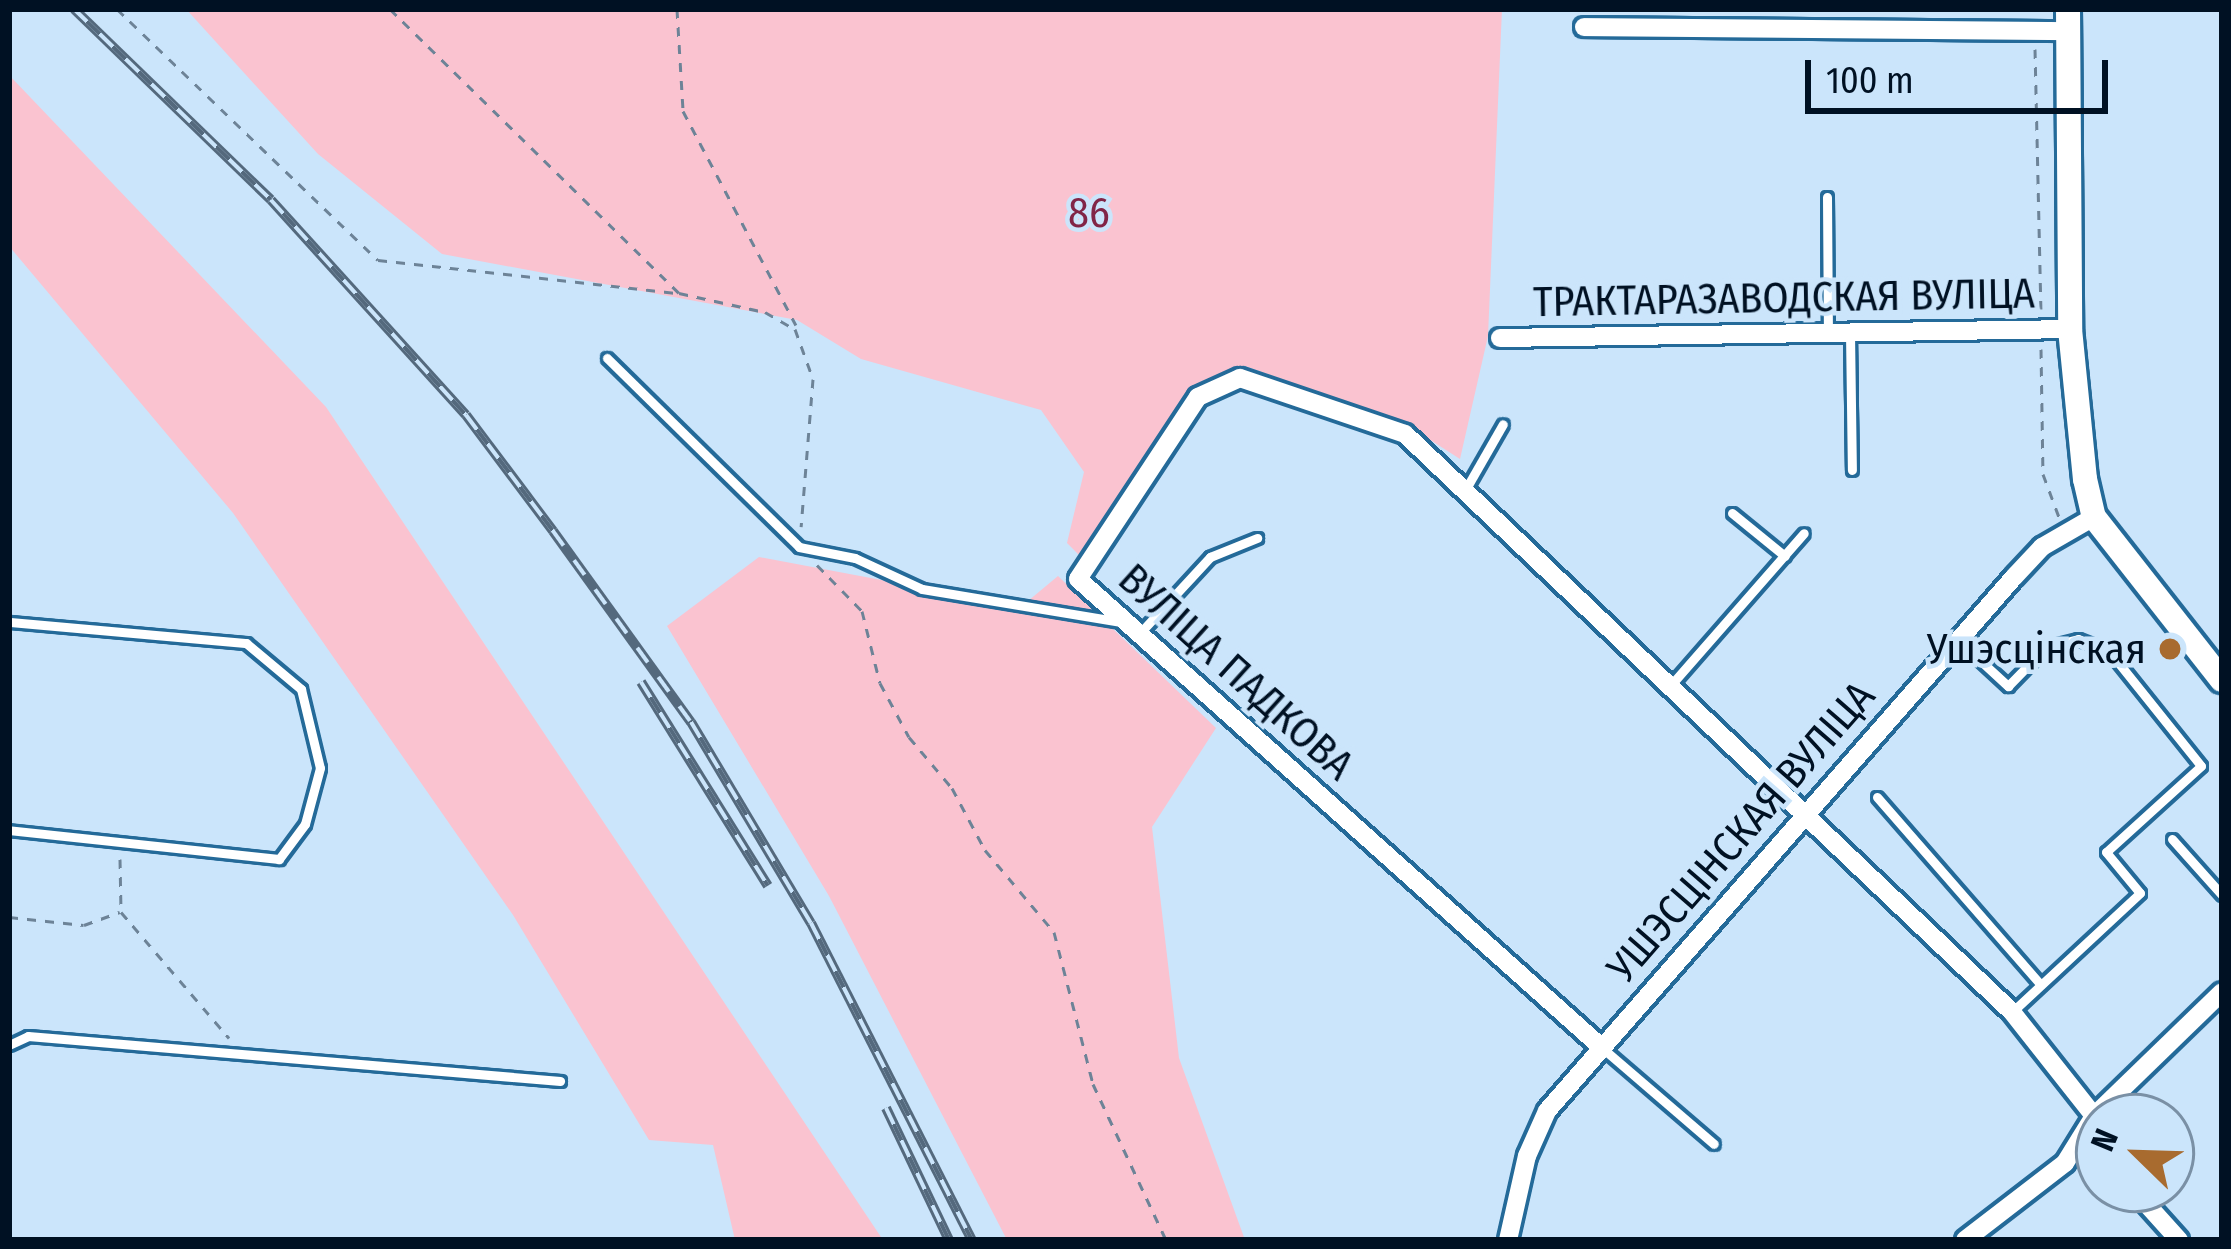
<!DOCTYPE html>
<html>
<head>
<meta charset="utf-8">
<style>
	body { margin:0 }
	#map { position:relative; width:2231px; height:1249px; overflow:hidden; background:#cbe5fb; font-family:"Fira Sans Condensed",sans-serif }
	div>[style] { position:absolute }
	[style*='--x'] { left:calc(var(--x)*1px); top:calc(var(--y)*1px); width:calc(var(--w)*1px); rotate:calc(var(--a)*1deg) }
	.green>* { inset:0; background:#fac3d0 }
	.path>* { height:3px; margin-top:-1.5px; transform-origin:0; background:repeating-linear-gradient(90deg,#6d8397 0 9px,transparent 0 18px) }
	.roads { filter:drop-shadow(3px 0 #246a99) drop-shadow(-3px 0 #246a99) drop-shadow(0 3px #246a99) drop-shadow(0 -3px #246a99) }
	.lane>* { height:9px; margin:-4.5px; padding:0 4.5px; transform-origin:4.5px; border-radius:4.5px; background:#fff }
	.street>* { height:18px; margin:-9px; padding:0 9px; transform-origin:9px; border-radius:9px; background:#fff }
	.secondary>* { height:24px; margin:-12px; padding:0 12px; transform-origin:12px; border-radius:12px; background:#fff }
	.rail>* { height:10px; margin-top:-5px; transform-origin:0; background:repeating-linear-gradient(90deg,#cbe5fb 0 18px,#54697d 0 36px); box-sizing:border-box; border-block:3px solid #54697d }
	.dots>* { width:33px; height:33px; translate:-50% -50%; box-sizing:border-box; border:6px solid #cbe5fb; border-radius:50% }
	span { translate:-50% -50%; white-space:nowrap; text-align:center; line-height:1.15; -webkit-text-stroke:9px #cbe5fb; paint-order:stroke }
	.park-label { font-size:42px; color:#812547 }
	.street-label { font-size:42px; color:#001123 }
	.poi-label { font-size:42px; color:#001123 }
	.right { translate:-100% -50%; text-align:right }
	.frame { position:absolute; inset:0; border:12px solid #001123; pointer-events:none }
	.north { position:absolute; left:2075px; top:1093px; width:120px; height:120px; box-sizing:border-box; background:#cbe5fb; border:3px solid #7a90a5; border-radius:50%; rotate:293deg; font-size:33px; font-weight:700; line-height:48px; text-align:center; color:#001123 }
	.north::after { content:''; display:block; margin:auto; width:42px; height:54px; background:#a86b2f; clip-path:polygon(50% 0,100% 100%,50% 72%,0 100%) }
	.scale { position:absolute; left:1805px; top:60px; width:303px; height:54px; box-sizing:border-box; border:6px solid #001123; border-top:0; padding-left:15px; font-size:36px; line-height:42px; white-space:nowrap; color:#001123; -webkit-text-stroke:9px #cbe5fb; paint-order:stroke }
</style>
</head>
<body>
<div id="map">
	<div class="green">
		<div style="clip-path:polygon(186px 9px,1502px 9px,1488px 336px,1460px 459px,1407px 425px,1245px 366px,1194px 388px,1083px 559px,1067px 543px,1084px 472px,1041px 410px,861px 359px,797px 320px,442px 254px,318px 154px)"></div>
		<div style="clip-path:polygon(9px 75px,326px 407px,883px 1240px,735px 1240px,713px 1145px,649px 1140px,513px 915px,233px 513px,9px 246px)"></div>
		<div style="clip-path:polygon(759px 557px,977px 598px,1028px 601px,1058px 576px,1216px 728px,1152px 827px,1179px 1058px,1245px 1240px,1007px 1240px,829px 896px,667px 626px)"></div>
	</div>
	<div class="path">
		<div style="--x:117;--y:9;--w:362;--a:43.9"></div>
		<div style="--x:378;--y:260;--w:302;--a:6.3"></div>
		<div style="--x:390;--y:9;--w:405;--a:44.5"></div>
		<div style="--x:679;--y:293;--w:88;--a:12.5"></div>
		<div style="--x:765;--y:312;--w:34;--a:30"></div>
		<div style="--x:795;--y:329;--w:53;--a:70.2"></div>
		<div style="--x:813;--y:379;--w:148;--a:94.6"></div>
		<div style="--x:677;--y:9;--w:102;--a:86.6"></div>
		<div style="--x:683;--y:111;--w:242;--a:62.2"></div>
		<div style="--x:2035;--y:49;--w:260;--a:88.7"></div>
		<div style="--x:2041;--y:349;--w:125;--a:89.1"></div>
		<div style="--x:2043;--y:474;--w:46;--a:69.6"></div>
		<div style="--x:817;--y:565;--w:64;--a:45.6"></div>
		<div style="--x:862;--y:611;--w:74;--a:76"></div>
		<div style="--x:880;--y:683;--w:61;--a:61.8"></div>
		<div style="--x:909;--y:737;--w:67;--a:49.9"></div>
		<div style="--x:952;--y:788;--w:70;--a:62"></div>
		<div style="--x:985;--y:850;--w:107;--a:49.9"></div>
		<div style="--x:1054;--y:932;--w:157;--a:75.6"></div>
		<div style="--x:1093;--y:1084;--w:172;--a:64.9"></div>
		<div style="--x:120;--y:859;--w:53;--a:88.9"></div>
		<div style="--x:121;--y:912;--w:166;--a:49.4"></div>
		<div style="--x:9;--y:917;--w:75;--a:6.1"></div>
		<div style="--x:84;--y:925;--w:38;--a:-20"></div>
	</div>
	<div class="roads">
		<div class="lane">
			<div style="--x:1827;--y:197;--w:136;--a:89.6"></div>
			<div style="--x:1850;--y:333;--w:137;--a:89.2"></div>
			<div style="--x:607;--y:358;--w:269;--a:44.5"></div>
			<div style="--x:799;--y:547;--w:57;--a:11.1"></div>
			<div style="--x:855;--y:558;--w:74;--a:24.8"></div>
			<div style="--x:922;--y:589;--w:202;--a:9.4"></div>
			<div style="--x:1464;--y:492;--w:78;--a:-60.2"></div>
			<div style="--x:1732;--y:513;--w:68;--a:39.1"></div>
			<div style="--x:9;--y:622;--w:238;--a:5.1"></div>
			<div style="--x:246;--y:643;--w:72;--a:39.9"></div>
			<div style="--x:301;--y:689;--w:81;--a:76.5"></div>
			<div style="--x:320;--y:768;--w:58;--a:105"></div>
			<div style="--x:305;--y:824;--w:44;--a:126.6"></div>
			<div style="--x:279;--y:859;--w:272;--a:-173.9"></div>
			<div style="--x:1139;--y:634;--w:105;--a:-47.3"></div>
			<div style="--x:1210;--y:557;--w:51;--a:-22"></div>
			<div style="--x:1959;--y:641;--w:67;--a:42.6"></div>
			<div style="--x:2008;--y:686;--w:54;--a:-45.7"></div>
			<div style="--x:2046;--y:647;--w:33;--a:-14"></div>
			<div style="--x:2078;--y:639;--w:33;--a:21"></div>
			<div style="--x:2109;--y:651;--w:147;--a:51.3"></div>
			<div style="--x:2201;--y:766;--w:128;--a:137.8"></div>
			<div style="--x:2106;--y:852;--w:53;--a:50.3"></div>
			<div style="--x:2140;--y:893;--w:175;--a:137.1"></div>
			<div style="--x:1670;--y:686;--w:203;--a:-48.8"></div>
			<div style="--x:1877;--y:797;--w:249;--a:48.9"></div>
			<div style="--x:2172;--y:839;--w:75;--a:48.2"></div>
			<div style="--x:9;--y:1045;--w:21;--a:-25"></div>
			<div style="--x:28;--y:1036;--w:534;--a:4.83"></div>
			<div style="--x:1600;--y:1046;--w:150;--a:40.7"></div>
		</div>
		<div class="street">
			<div style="--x:1584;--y:27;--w:485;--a:0.5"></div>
			<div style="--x:1500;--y:338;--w:570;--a:-0.9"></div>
			<div style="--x:1600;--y:1046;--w:700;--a:-138.18"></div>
			<div style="--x:1078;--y:579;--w:218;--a:-56.6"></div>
			<div style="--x:1198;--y:397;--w:46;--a:-24.3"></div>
			<div style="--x:1240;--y:378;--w:174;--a:18.7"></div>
			<div style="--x:1405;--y:434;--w:838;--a:43.6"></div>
			<div style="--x:2012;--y:1012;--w:132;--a:51.7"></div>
			<div style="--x:2094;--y:1116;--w:23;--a:77"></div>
			<div style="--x:2133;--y:1189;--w:69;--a:48"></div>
			<div style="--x:1508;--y:1240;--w:86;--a:-77.3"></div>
			<div style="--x:1527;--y:1156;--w:49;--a:-66"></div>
			<div style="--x:1547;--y:1111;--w:709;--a:-48.83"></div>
			<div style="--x:2014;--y:577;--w:41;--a:-47"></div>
			<div style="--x:2042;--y:547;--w:60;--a:-30"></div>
			<div style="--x:1965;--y:1240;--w:126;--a:-37.6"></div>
			<div style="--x:2065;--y:1163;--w:55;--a:-58.3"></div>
			<div style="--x:2094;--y:1116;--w:178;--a:-44.1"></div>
		</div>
		<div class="secondary">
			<div style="--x:2068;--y:9;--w:320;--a:89.6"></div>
			<div style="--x:2070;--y:329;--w:151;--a:84.3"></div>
			<div style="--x:2085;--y:479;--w:39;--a:77"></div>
			<div style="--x:2094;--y:517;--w:207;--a:51.9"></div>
		</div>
	</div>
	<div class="rail">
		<div style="--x:74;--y:9;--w:274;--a:44.1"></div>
		<div style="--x:271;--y:200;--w:290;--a:47.8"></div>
		<div style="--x:466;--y:415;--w:145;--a:53.1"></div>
		<div style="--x:553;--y:531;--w:236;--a:54.2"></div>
		<div style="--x:691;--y:722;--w:234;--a:59.2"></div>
		<div style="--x:811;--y:923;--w:356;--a:63.1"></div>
		<div style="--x:641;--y:682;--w:240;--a:58.1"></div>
		<div style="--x:886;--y:1108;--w:146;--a:64.5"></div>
	</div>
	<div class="dots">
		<div style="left:2170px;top:649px;background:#a86b2f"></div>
	</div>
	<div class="park-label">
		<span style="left:1089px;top:213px">86</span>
	</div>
	<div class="street-label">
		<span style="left:1784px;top:298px;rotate:-1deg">ТРАКТАРАЗАВОДСКАЯ ВУЛІЦА</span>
		<span style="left:1236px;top:672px;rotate:42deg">ВУЛІЦА ПАДКОВА</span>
		<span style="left:1741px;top:832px;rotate:-49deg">УШЭСЦІНСКАЯ ВУЛІЦА</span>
	</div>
	<div class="poi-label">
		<span class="right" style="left:2146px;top:649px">Ушэсцінская</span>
	</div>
	<div class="frame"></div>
	<div class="north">N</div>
	<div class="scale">100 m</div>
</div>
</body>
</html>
